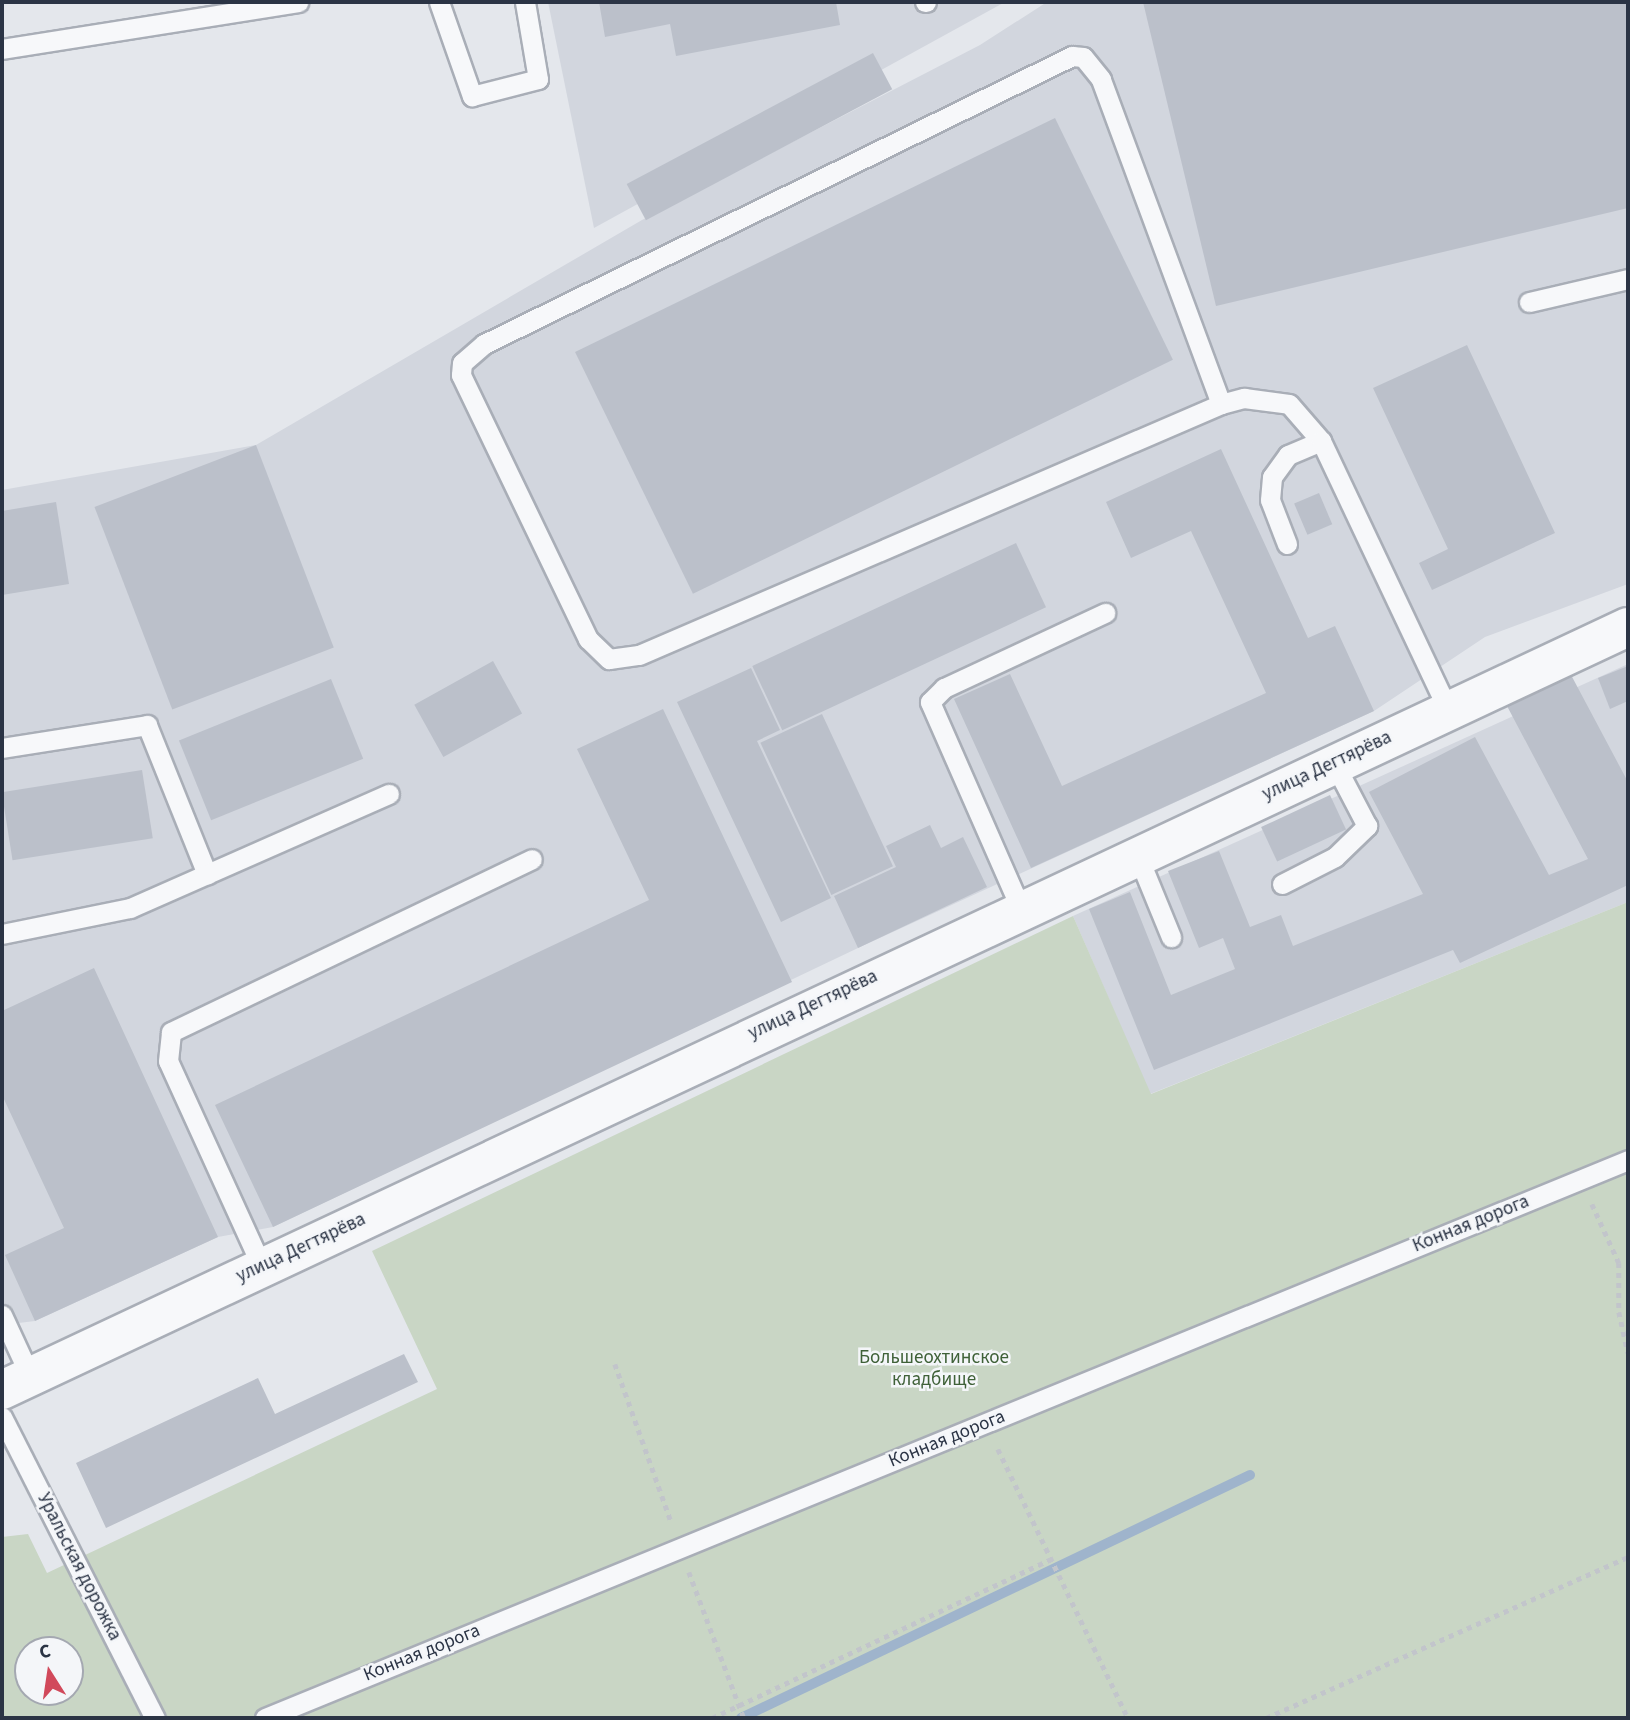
<!DOCTYPE html>
<html>
<head>
<meta charset="utf-8">
<style>
	body { margin:0 }
	#map { position:relative; width:1630px; height:1720px; overflow:hidden; background:#e4e7ec; font-family:"Source Sans 3",sans-serif }
	div>[style] { position:absolute }
	[style*='--x'] { left:calc(var(--x)*1px); top:calc(var(--y)*1px); width:calc(var(--w)*1px); rotate:calc(var(--a)*1deg) }
	.built>* { inset:0; background:#d2d6de }
	.green>* { inset:0; background:#c9d6c5 }
	.stream>* { height:10px; margin:-5px; padding:0 5px; transform-origin:5px; border-radius:5px; background:#9fb4cc }
	.building>* { inset:0; background:#bbc0ca; transform-origin:0 0 }
	.path>* { height:4.5px; margin-top:-2.25px; transform-origin:0; background:repeating-linear-gradient(90deg,#c2c5cb 0 5px,transparent 0 10px) }
	.roads { filter:drop-shadow(2px 0 #a9aeb7) drop-shadow(-2px 0 #a9aeb7) drop-shadow(0 2px #a9aeb7) drop-shadow(0 -2px #a9aeb7) }
	.lane>* { height:19px; margin:-9.5px; padding:0 9.5px; transform-origin:9.5px; border-radius:9.5px; background:#f7f8fa }
	.street>* { height:38px; margin:-19px; padding:0 19px; transform-origin:19px; border-radius:19px; background:#f7f8fa }
	span { translate:-50% -50%; white-space:nowrap; text-align:center; line-height:1.15; -webkit-text-stroke:5px #f4f6f9; paint-order:stroke }
	.street-label { font-size:19px; color:#2b3445 }
	.park-label { font-size:19px; color:#3f6138 }
	.frame { position:absolute; inset:0; border:4px solid #2b3445; pointer-events:none }
	.north { position:absolute; left:14px; top:1636px; width:70px; height:70px; box-sizing:border-box; background:#f4f6f9; border:2px solid #a4a8b1; border-radius:50%; rotate:348deg; font-size:19px; font-weight:700; line-height:28px; text-align:center; color:#2b3445 }
	.north::after { content:''; display:block; margin:auto; width:24px; height:32px; background:#d1495b; clip-path:polygon(50% 0,100% 100%,50% 72%,0 100%) }
</style>
</head>
<body>
<div id="map">
	<div class="built">
		<div style="clip-path:polygon(548px 2px,1005px 2px,594px 228px)"></div>
		<div style="clip-path:polygon(1047px 2px,1628px 2px,1628px 584px,1485px 637px,1374px 711px,858px 948px,273px 1227px,218px 1237px,35px 1321px,2px 1325px,2px 490px,256px 445px,642px 220px,980px 45px)"></div>
		<div style="clip-path:polygon(1628px 664px,1628px 902px,1150px 1094px,1073px 916px)"></div>
	</div>
	<div class="green">
		<div style="clip-path:polygon(evenodd,1628px 902px,1628px 1718px,2px 1718px,2px 1537px,28px 1534px,47px 1573px,437px 1389px,372px 1251px,1073px 916px,1151px 1094px,1628px 902px,28px 1650px,70px 1650px,70px 1692px,28px 1692px,28px 1650px)"></div>
	</div>
	<div class="stream">
		<div style="--x:741;--y:1718;--w:564;--a:-25.52"></div>
	</div>
	<div class="building">
		<div style="clip-path:polygon(599px 2px,836px 2px,840px 25px,676px 56px,670px 24px,605px 37px)"></div>
		<div style="clip-path:polygon(1143px 2px,1628px 2px,1628px 208px,1216px 306px)"></div>
		<div style="left:873px;top:53px;width:41px;height:279px;rotate:62deg"></div>
		<div style="left:1055px;top:118px;width:269px;height:534px;rotate:64deg"></div>
		<div style="clip-path:polygon(1467px 345px,1555px 533px,1432px 590px,1419px 563px,1448px 549px,1373px 388px)"></div>
		<div style="left:256px;top:445px;width:217px;height:173px;rotate:69deg"></div>
		<div style="clip-path:polygon(1221px 449px,1308px 638px,1335px 626px,1374px 711px,1031px 868px,954px 699px,1010px 674px,1062px 786px,1266px 693px,1191px 531px,1131px 558px,1106px 502px)"></div>
		<div style="left:1319px;top:493px;width:34px;height:27px;rotate:67deg"></div>
		<div style="clip-path:polygon(56px 502px,69px 584px,2px 595px,2px 511px)"></div>
		<div style="left:1016px;top:543px;width:71px;height:291px;rotate:65deg"></div>
		<div style="left:493px;top:661px;width:60px;height:90px;rotate:61deg"></div>
		<div style="clip-path:polygon(1628px 666px,1628px 701px,1610px 709px,1598px 678px)"></div>
		<div style="clip-path:polygon(751px 668px,780px 730px,757px 741px,831px 898px,781px 922px,677px 702px)"></div>
		<div style="clip-path:polygon(1570px 673px,1628px 782px,1628px 885px,1460px 963px,1453px 950px,1154px 1070px,1089px 909px,1130px 892px,1171px 995px,1235px 969px,1223px 938px,1199px 948px,1168px 871px,1219px 851px,1250px 927px,1281px 915px,1293px 946px,1423px 894px,1369px 792px,1475px 737px,1549px 875px,1588px 859px,1507px 706px)"></div>
		<div style="left:331px;top:679px;width:86px;height:164px;rotate:68deg"></div>
		<div style="clip-path:polygon(663px 709px,792px 982px,273px 1227px,215px 1105px,649px 900px,577px 749px)"></div>
		<div style="left:822px;top:714px;width:168px;height:68px;rotate:65deg"></div>
		<div style="left:142px;top:770px;width:69px;height:142px;rotate:81deg"></div>
		<div style="left:1330px;top:795px;width:38px;height:76px;rotate:65deg"></div>
		<div style="clip-path:polygon(930px 825px,941px 848px,963px 837px,987px 887px,858px 948px,834px 896px,896px 867px,886px 846px)"></div>
		<div style="clip-path:polygon(94px 968px,218px 1237px,35px 1321px,5px 1255px,64px 1228px,2px 1095px,2px 1011px)"></div>
		<div style="clip-path:polygon(404px 1354px,418px 1382px,106px 1528px,76px 1463px,258px 1378px,275px 1414px)"></div>
	</div>
	<div class="path">
		<div style="--x:1592;--y:1204;--w:65;--a:65.4"></div>
		<div style="--x:1619;--y:1263;--w:49;--a:90"></div>
		<div style="--x:1619;--y:1312;--w:42;--a:77.6"></div>
		<div style="--x:615;--y:1364;--w:167;--a:70.4"></div>
		<div style="--x:998;--y:1449;--w:299;--a:64.2"></div>
		<div style="--x:689;--y:1572;--w:156;--a:69.4"></div>
		<div style="--x:712;--y:1718;--w:374;--a:-25.1"></div>
		<div style="--x:1266;--y:1718;--w:396;--a:-24"></div>
	</div>
	<div class="roads">
		<div class="lane">
			<div style="--x:439;--y:2;--w:100;--a:70.7"></div>
			<div style="--x:472;--y:96;--w:68;--a:-14.4"></div>
			<div style="--x:538;--y:79;--w:78;--a:-99.6"></div>
			<div style="--x:925;--y:2;--w:1;--a:0"></div>
			<div style="--x:2;--y:49;--w:300;--a:-9"></div>
			<div style="--x:1529;--y:302;--w:102;--a:-13.1"></div>
			<div style="--x:1221;--y:404;--w:346;--a:-110.3"></div>
			<div style="--x:1101;--y:79;--w:28;--a:-129"></div>
			<div style="--x:1083;--y:57;--w:11;--a:-175"></div>
			<div style="--x:1072;--y:56;--w:655;--a:153.9"></div>
			<div style="--x:484;--y:344;--w:29;--a:139"></div>
			<div style="--x:462;--y:363;--w:12;--a:95"></div>
			<div style="--x:461;--y:375;--w:293;--a:64.3"></div>
			<div style="--x:588;--y:639;--w:29;--a:44"></div>
			<div style="--x:609;--y:659;--w:30;--a:-8"></div>
			<div style="--x:639;--y:655;--w:634;--a:-23.33"></div>
			<div style="--x:1221;--y:404;--w:24;--a:-15"></div>
			<div style="--x:1244;--y:398;--w:45;--a:7.6"></div>
			<div style="--x:1289;--y:404;--w:49;--a:49.1"></div>
			<div style="--x:1287;--y:544;--w:47;--a:-111.1"></div>
			<div style="--x:1270;--y:500;--w:23;--a:-85"></div>
			<div style="--x:1272;--y:477;--w:27;--a:-54"></div>
			<div style="--x:1288;--y:455;--w:36;--a:-23"></div>
			<div style="--x:1321;--y:441;--w:297;--a:64.7"></div>
			<div style="--x:2;--y:748;--w:147;--a:-9"></div>
			<div style="--x:147;--y:725;--w:161;--a:68.1"></div>
			<div style="--x:1137;--y:854;--w:90;--a:67.7"></div>
			<div style="--x:1282;--y:884;--w:59;--a:-27"></div>
			<div style="--x:1335;--y:857;--w:45;--a:-44.1"></div>
			<div style="--x:1367;--y:826;--w:71;--a:-117.6"></div>
			<div style="--x:1020;--y:907;--w:224;--a:-113.7"></div>
			<div style="--x:930;--y:702;--w:20;--a:-45"></div>
			<div style="--x:944;--y:688;--w:178;--a:-25"></div>
			<div style="--x:2;--y:934;--w:131;--a:-11.5"></div>
			<div style="--x:130;--y:908;--w:283;--a:-23.8"></div>
			<div style="--x:262;--y:1267;--w:226;--a:-114.5"></div>
			<div style="--x:168;--y:1061;--w:29;--a:-84"></div>
			<div style="--x:171;--y:1032;--w:400;--a:-25.6"></div>
			<div style="--x:2;--y:1315;--w:67;--a:65.3"></div>
			<div style="--x:2;--y:1417;--w:338;--a:63.1"></div>
			<div style="--x:265;--y:1718;--w:1473;--a:-22.26"></div>
		</div>
		<div class="street">
			<div style="--x:2;--y:1390;--w:1796;--a:-25.14"></div>
		</div>
	</div>
	<div class="street-label">
		<span style="left:1327px;top:766px;rotate:-25deg">улица Дегтярёва</span>
		<span style="left:813px;top:1005px;rotate:-25deg">улица Дегтярёва</span>
		<span style="left:1471px;top:1224px;rotate:-22deg">Конная дорога</span>
		<span style="left:301px;top:1248px;rotate:-25deg">улица Дегтярёва</span>
		<span style="left:947px;top:1439px;rotate:-22deg">Конная дорога</span>
		<span style="left:79px;top:1567px;rotate:63deg">Уральская дорожка</span>
		<span style="left:422px;top:1653px;rotate:-22deg">Конная дорога</span>
	</div>
	<div class="park-label">
		<span style="left:934px;top:1369px">Большеохтинское<br>кладбище</span>
	</div>
	<div class="frame"></div>
	<div class="north">С</div>
</div>
</body>
</html>
